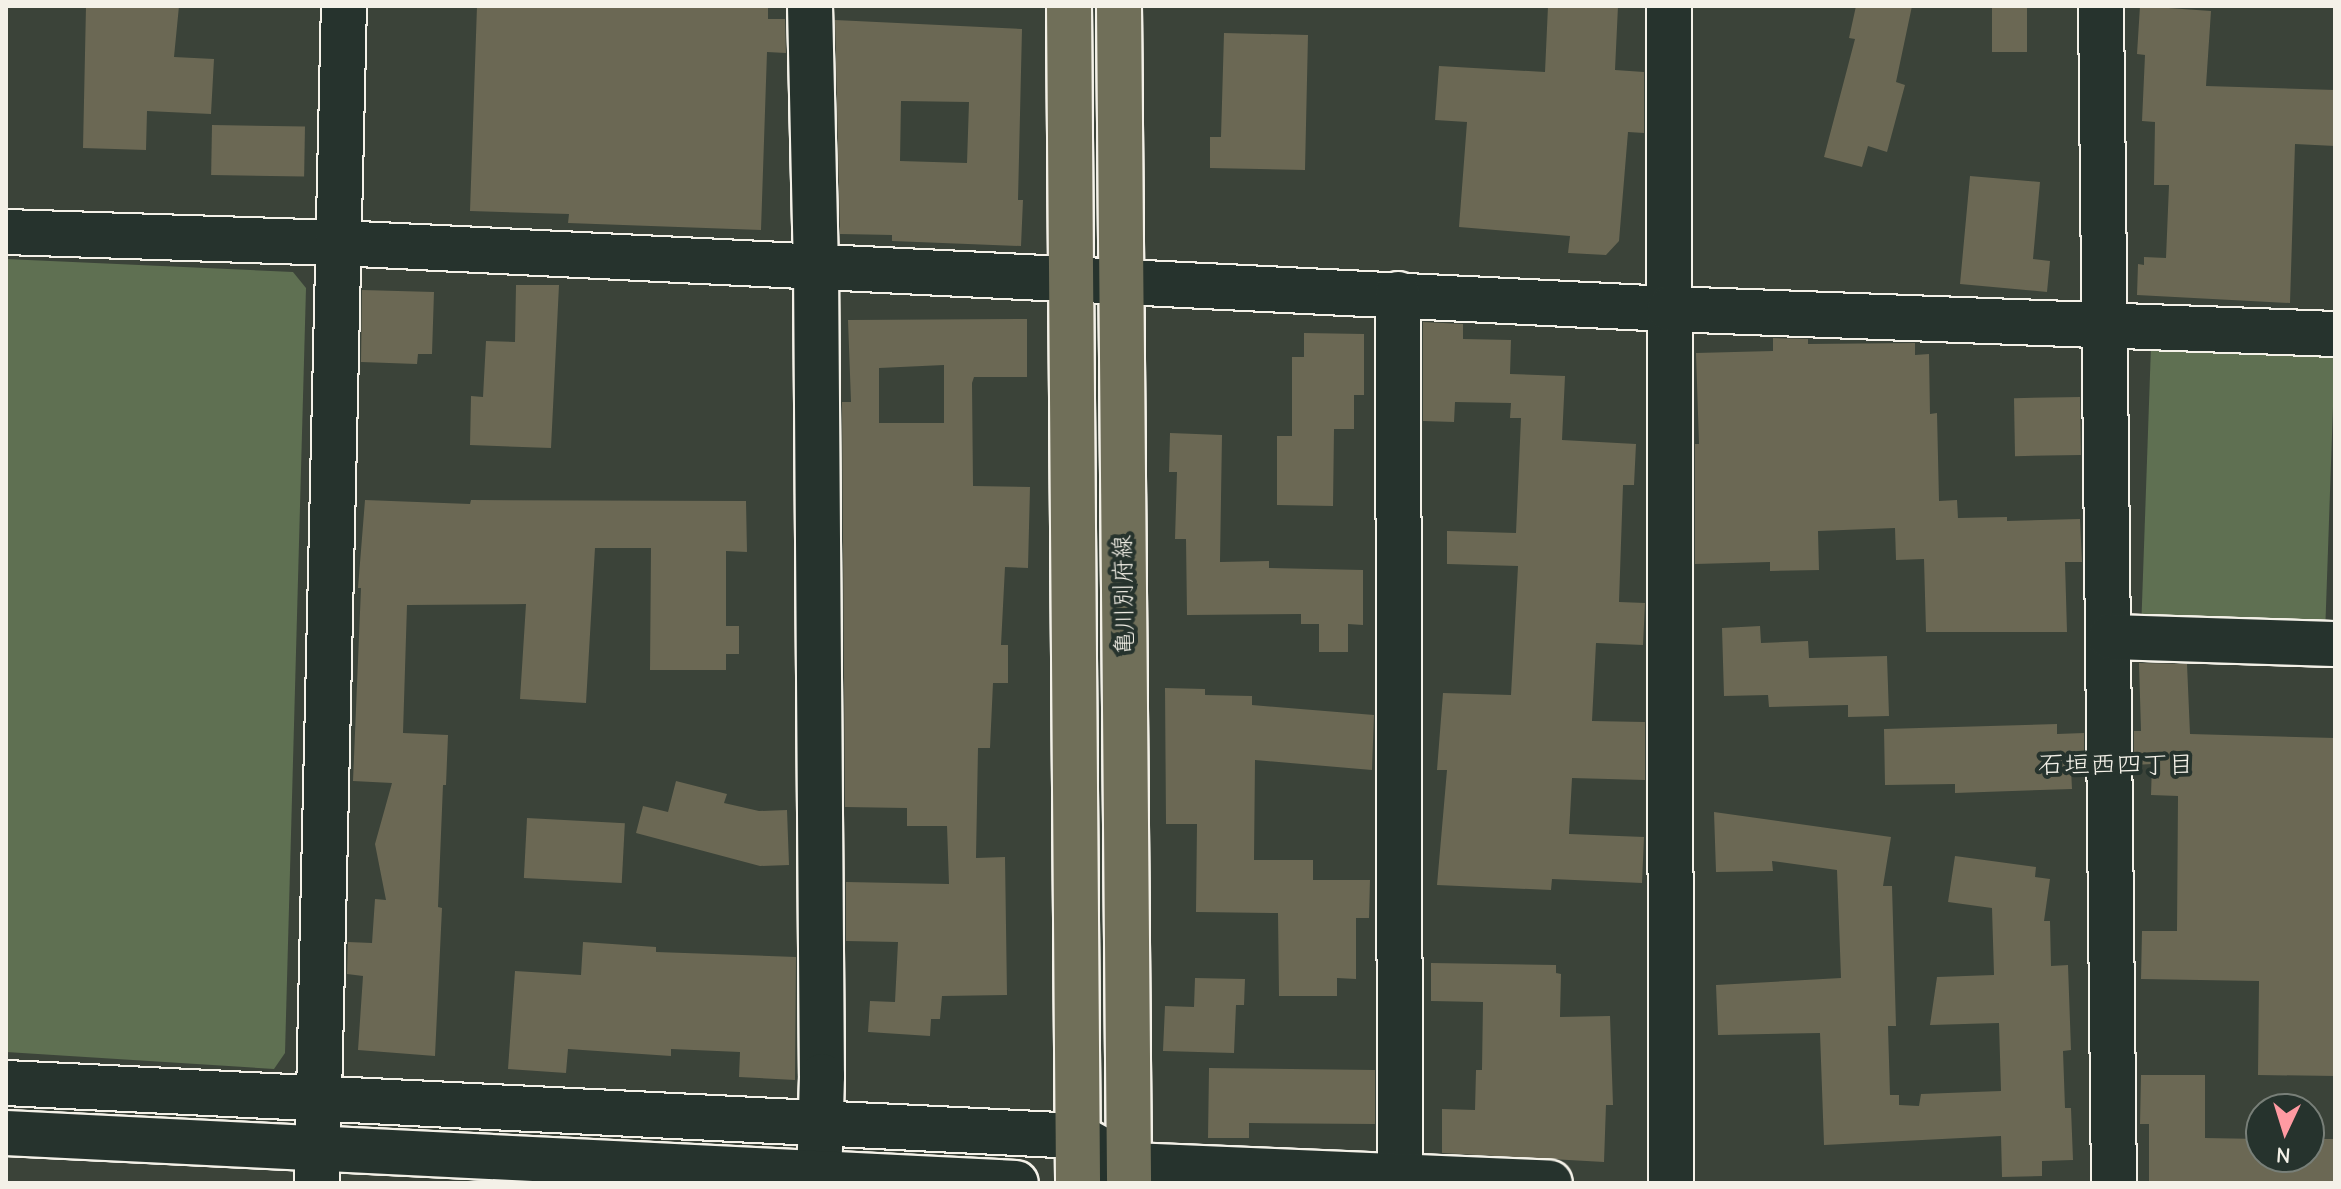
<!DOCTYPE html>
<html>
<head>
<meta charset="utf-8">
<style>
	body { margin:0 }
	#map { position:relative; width:2341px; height:1189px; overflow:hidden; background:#3b4339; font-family:"Comic Neue","Klee One",sans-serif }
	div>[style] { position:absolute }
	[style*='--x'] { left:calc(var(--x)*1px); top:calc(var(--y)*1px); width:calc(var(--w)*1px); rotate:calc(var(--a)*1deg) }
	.green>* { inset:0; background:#5f7052; transform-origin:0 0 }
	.building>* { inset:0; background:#6b6854; transform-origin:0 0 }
	.roads { filter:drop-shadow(2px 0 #f4f1e8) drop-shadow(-2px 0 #f4f1e8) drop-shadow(0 2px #f4f1e8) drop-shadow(0 -2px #f4f1e8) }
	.minor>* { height:44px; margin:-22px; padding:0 22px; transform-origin:22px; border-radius:22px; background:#26332d }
	.major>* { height:44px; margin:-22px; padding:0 22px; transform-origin:22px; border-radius:22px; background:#706f59 }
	span { translate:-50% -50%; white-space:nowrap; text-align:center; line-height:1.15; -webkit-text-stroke:8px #26332d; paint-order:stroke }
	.street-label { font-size:24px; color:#f4f1e8 }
	.neighbourhood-label { font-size:26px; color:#f4f1e8 }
	.frame { position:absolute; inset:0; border:8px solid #f4f1e8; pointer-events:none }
	.north { position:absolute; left:2245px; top:1093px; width:80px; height:80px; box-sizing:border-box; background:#26332d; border:2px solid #787f78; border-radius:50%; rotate:184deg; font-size:22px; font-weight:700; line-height:32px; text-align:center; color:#f4f1e8 }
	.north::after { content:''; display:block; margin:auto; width:28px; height:36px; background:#ff9aa2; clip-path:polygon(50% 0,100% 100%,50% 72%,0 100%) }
</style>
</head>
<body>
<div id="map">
	<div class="green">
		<div style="clip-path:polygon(6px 259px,293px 272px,306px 288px,285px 1053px,274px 1069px,6px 1052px)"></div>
		<div style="left:2151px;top:346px;width:184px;height:276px;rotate:2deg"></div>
	</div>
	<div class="building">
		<div style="clip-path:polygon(86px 6px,179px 6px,174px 57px,214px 59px,211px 114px,147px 111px,146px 150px,83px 148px)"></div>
		<div style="clip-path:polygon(477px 6px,768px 6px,768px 19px,785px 19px,786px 53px,767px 52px,761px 230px,568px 223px,569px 214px,470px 211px)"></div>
		<div style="clip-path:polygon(1548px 6px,1618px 6px,1615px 70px,1644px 72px,1644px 133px,1628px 132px,1619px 241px,1606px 255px,1568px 253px,1570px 236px,1459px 227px,1467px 122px,1435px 120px,1439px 66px,1545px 72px)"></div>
		<div style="clip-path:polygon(1856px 6px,1912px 6px,1896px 82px,1905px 85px,1887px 152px,1868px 146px,1862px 167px,1824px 157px,1855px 39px,1849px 38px)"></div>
		<div style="left:1992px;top:6px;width:35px;height:46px"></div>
		<div style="clip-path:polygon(2140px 6px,2211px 11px,2206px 86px,2335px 90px,2335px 146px,2295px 144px,2290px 303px,2137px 295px,2138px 264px,2144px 265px,2144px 257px,2166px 258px,2169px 185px,2154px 185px,2155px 122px,2142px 121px,2145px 55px,2137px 54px)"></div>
		<div style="clip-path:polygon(evenodd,835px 20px,1022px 29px,1018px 200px,1023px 200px,1021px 246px,892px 241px,892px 235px,840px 234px,835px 20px,901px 101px,969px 102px,967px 163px,900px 161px,901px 101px)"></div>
		<div style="clip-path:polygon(1224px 33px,1308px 35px,1305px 170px,1210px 168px,1210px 137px,1221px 137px)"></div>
		<div style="left:212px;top:125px;width:93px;height:50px;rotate:1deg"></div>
		<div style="clip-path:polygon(1970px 176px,2040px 182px,2033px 259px,2050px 261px,2047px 292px,1960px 284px)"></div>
		<div style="clip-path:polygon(516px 285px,559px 285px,551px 448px,470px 445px,471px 396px,483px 397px,486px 341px,515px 342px)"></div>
		<div style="clip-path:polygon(362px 290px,434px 292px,432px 354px,418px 354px,417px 364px,361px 362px)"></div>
		<div style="clip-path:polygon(evenodd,1027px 319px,1027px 377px,974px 377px,972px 383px,973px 486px,1030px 487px,1028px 568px,1005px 567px,1001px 645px,1008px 645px,1008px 683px,993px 683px,990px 748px,978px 748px,976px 858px,1005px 857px,1007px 995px,942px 996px,940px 1019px,931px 1019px,930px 1036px,868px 1032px,870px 1001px,895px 1002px,898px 942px,846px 941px,846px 882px,949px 884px,947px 826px,907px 826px,907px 808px,845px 807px,842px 402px,851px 402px,848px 320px,1027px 319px,944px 365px,944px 423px,879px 423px,879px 368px,944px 365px)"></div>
		<div style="clip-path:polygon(1423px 322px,1463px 324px,1463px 339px,1511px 340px,1510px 374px,1565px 376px,1562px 440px,1636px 444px,1634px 485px,1623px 485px,1619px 602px,1645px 603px,1643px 645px,1596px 643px,1592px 721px,1645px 722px,1645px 780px,1572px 778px,1569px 834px,1644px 837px,1642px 883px,1552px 879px,1551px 890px,1437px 885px,1447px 770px,1437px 770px,1443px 693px,1511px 695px,1518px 566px,1447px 564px,1447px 531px,1516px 533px,1521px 418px,1510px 418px,1511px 403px,1455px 402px,1454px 422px,1423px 421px)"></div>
		<div style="clip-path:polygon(1304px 333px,1364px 334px,1364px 395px,1354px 395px,1354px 429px,1334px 429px,1333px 506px,1277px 505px,1277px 436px,1292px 436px,1292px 357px,1304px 357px)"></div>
		<div style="clip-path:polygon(1773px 338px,1808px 339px,1808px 344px,1915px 343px,1915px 355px,1929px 354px,1930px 414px,1937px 413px,1939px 501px,1957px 500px,1958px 518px,2007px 517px,2007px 521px,2080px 519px,2082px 562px,2065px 562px,2067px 632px,1926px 632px,1924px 559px,1896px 560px,1895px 528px,1818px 531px,1819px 570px,1770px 571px,1770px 562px,1695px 564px,1695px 444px,1699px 444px,1696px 353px,1773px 351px)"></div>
		<div style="left:2080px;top:397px;width:58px;height:66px;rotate:89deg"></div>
		<div style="clip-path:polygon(1170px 433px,1222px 435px,1220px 562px,1269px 561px,1269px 568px,1363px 570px,1363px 625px,1348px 624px,1348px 652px,1319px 652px,1319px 624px,1301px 624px,1301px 614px,1187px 615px,1186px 539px,1175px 539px,1177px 472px,1169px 472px)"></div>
		<div style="clip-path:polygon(365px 500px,470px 504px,471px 500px,746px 501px,747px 552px,726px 551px,726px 626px,739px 626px,739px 654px,726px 654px,726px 670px,650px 670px,651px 548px,595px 548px,586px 703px,520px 699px,526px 604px,407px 605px,403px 733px,448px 735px,446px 785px,443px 785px,438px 907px,442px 908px,435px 1056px,358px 1050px,363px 976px,347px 974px,348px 942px,372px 943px,375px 899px,386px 900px,375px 844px,392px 783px,353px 781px,361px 588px,358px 588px)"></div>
		<div style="clip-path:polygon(1760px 626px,1761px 643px,1808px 641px,1809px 658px,1887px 656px,1889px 716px,1848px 717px,1848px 705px,1769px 707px,1768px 695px,1724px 696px,1722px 628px)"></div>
		<div style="clip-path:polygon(2139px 663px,2187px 664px,2190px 734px,2335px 738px,2335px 1076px,2258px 1075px,2259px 981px,2141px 979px,2142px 931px,2177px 931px,2178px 796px,2151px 795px,2152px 764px,2134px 765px,2134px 731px,2141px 731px)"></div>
		<div style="clip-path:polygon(1165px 688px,1205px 689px,1205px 695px,1252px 696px,1252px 705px,1374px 715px,1372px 770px,1255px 760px,1254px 860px,1313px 860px,1313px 880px,1370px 880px,1369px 918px,1356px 918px,1356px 979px,1337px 978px,1337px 996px,1279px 996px,1278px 913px,1196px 912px,1197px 824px,1166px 824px)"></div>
		<div style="clip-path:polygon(2057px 724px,2057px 734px,2084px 733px,2084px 767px,2071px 768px,2072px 789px,1955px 793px,1955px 784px,1885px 785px,1884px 729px)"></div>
		<div style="clip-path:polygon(676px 781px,727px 794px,724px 803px,759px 811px,787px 810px,789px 865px,760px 866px,636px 833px,643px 806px,668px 812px)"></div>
		<div style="clip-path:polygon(1714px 812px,1891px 837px,1883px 886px,1892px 886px,1896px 1026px,1888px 1026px,1890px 1095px,1899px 1095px,1899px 1105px,1919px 1106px,1921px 1094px,2001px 1091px,1999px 1023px,1930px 1025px,1937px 977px,1994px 975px,1992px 908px,1948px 902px,1955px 856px,2036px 867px,2035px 877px,2050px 879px,2044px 921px,2050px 921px,2051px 966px,2068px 965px,2071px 1050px,2063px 1051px,2065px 1108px,2071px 1108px,2073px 1160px,2042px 1161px,2042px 1176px,2002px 1177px,2001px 1136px,1824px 1145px,1820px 1033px,1718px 1035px,1716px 985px,1841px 978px,1837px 870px,1772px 861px,1773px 871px,1716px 872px)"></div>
		<div style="left:527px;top:818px;width:98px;height:60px;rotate:3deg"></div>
		<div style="clip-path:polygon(583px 942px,656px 947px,656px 952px,796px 957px,795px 1080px,739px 1077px,740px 1052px,671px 1049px,671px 1056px,568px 1049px,566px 1073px,508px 1069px,515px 971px,581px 975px)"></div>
		<div style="clip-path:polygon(1431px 963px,1556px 965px,1556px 973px,1561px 974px,1560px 1017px,1610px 1016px,1613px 1105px,1606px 1105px,1604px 1162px,1442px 1153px,1442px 1109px,1475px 1110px,1476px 1070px,1482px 1070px,1483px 1002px,1431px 1001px)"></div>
		<div style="clip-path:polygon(1195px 978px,1245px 979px,1244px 1005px,1236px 1005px,1234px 1053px,1163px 1051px,1165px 1006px,1194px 1007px)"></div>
		<div style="clip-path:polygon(1209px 1068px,1375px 1070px,1375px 1124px,1249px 1123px,1249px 1138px,1208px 1138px)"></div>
		<div style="clip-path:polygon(2141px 1075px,2205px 1075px,2205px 1138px,2261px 1139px,2261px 1157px,2309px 1157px,2309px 1139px,2335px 1139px,2335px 1181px,2149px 1183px,2149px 1124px,2140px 1124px)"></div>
	</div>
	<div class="roads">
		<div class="minor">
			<div style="--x:810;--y:6;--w:261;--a:88.7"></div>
			<div style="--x:816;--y:267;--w:809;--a:89.58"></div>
			<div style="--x:822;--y:1076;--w:107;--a:91.6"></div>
			<div style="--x:1669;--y:6;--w:1177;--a:89.9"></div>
			<div style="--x:2101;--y:6;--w:1177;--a:89.37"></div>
			<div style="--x:6;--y:232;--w:332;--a:1.9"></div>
			<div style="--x:338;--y:243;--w:1333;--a:2.84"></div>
			<div style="--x:1669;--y:309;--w:666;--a:2.15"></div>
			<div style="--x:1398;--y:294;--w:889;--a:89.87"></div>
			<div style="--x:2110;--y:637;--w:225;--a:1.8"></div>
			<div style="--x:6;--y:1083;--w:1072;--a:2.83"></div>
			<div style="--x:1077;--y:1136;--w:60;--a:29.1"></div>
			<div style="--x:6;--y:1133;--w:1011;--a:2.83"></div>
			<div style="--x:1102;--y:1176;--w:29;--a:-22"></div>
			<div style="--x:1129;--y:1165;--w:421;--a:2.4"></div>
			<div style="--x:317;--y:1183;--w:1177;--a:-88.69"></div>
		</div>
		<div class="major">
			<div style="--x:1069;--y:6;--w:1177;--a:89.56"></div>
			<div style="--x:1119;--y:6;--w:1177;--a:89.51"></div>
		</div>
	</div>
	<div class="street-label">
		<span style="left:1124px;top:595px;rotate:-91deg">亀川別府線</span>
	</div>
	<div class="neighbourhood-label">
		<span style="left:2116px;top:766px">石垣西四丁目</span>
	</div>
	<div class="frame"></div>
	<div class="north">N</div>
</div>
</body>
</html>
